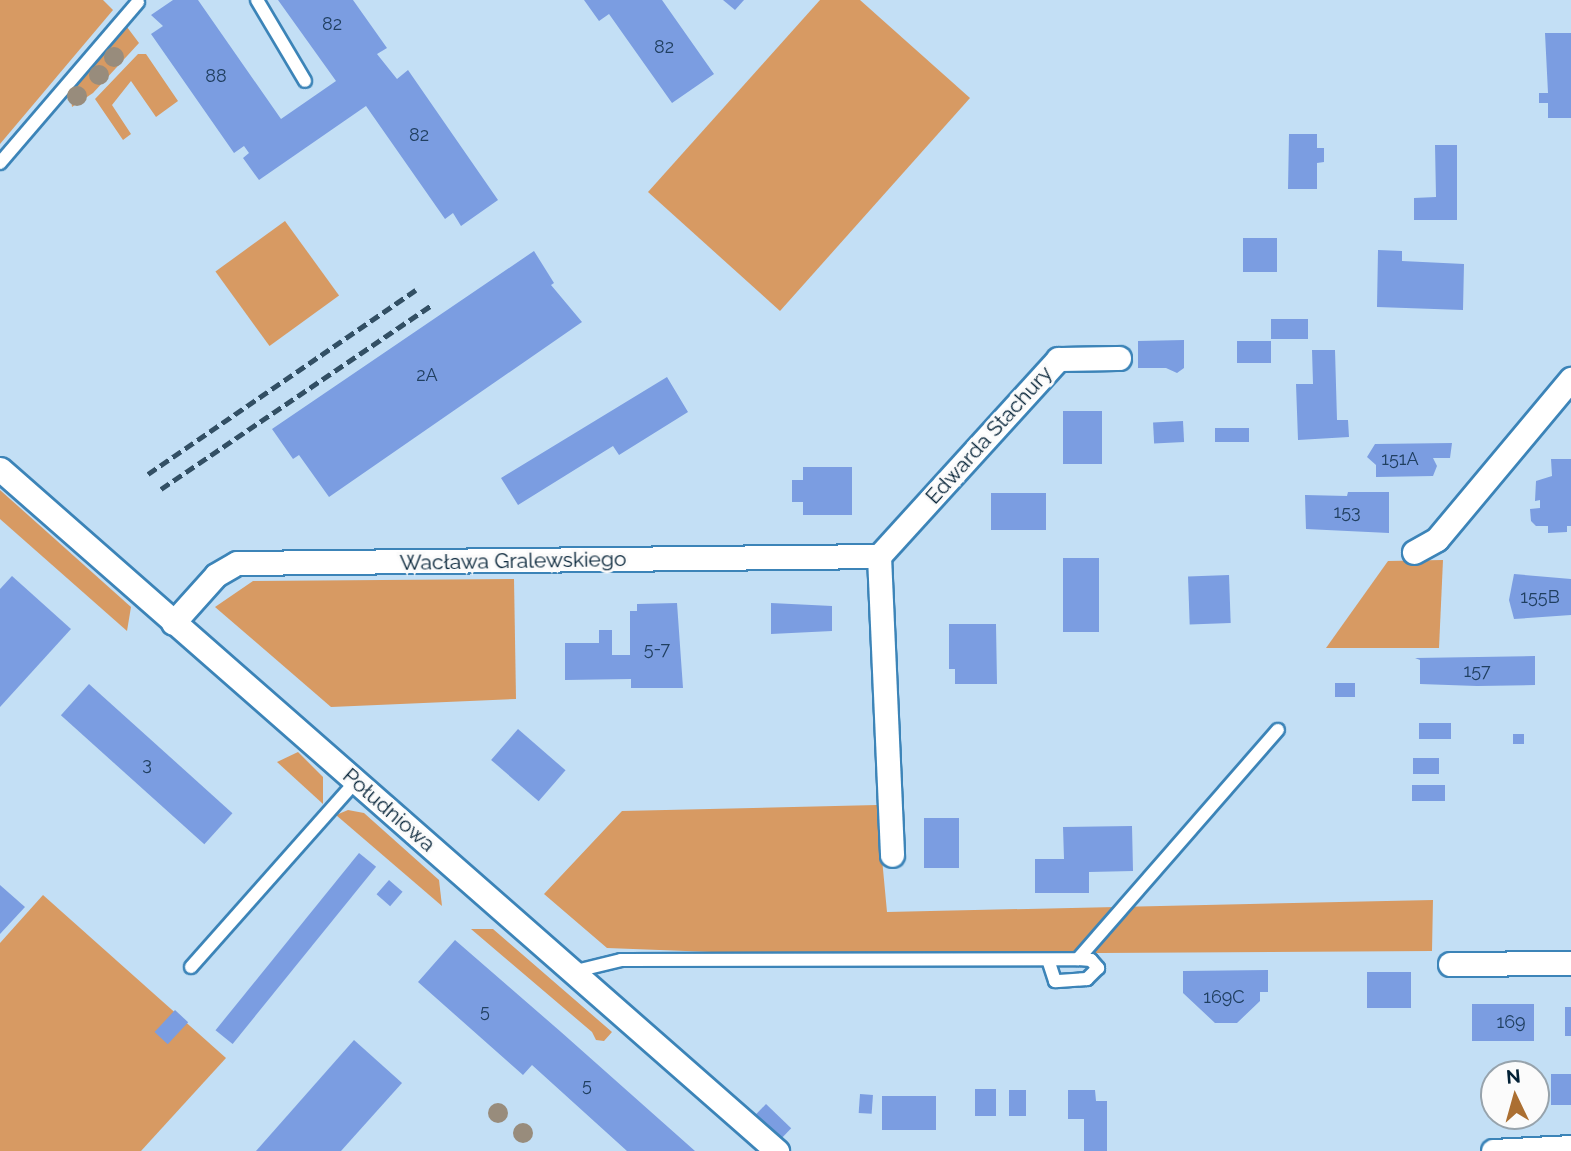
<!DOCTYPE html>
<html>
<head>
<meta charset="utf-8">
<style>
	body { margin:0 }
	#map { position:relative; width:1571px; height:1151px; overflow:hidden; background:#c3dff5; font-family:Raleway,sans-serif }
	div>[style] { position:absolute }
	[style*='--x'] { left:calc(var(--x)*1px); top:calc(var(--y)*1px); width:calc(var(--w)*1px); rotate:calc(var(--a)*1deg) }
	.green>* { inset:0; background:#d79a63; transform-origin:0 0 }
	.building>* { inset:0; background:#7b9de1; transform-origin:0 0 }
	.roads { filter:drop-shadow(2px 0 #3c84b8) drop-shadow(-2px 0 #3c84b8) drop-shadow(0 2px #3c84b8) drop-shadow(0 -2px #3c84b8) }
	.lane>* { height:12px; margin:-6px; padding:0 6px; transform-origin:6px; border-radius:6px; background:#fff }
	.street>* { height:23px; margin:-11.5px; padding:0 11.5px; transform-origin:11.5px; border-radius:11.5px; background:#fff }
	.rail>* { height:5px; margin-top:-2.5px; transform-origin:0; background:repeating-linear-gradient(90deg,#324f64 0 10px,transparent 0 15px) }
	.trees>* { width:20px; height:20px; margin:-10px; border-radius:50%; background:#988c7c }
	span { translate:-50% -50%; white-space:nowrap; text-align:center; line-height:1.15; -webkit-text-stroke:6px #fbfbfb; paint-order:stroke }
	.number-label { font-size:18px; color:#203f60 }
	.number-label span { -webkit-text-stroke-width:0 }
	.street-label { font-size:21px; color:#022035 }
	.north { position:absolute; left:1480px; top:1060px; width:70px; height:70px; box-sizing:border-box; background:#fbfbfb; border:2px solid #97a3ac; border-radius:50%; rotate:355deg; font-size:19px; font-weight:700; line-height:28px; text-align:center; color:#022035 }
	.north::after { content:''; display:block; margin:auto; width:24px; height:32px; background:#ab6f32; clip-path:polygon(50% 0,100% 100%,50% 72%,0 100%) }
</style>
</head>
<body>
<div id="map">
	<div class="green">
		<div style="clip-path:polygon(0 0,103px 0,113px 10px,0 144px)"></div>
		<div style="clip-path:polygon(820px 0,860px 0,970px 98px,780px 311px,648px 192px)"></div>
		<div style="clip-path:polygon(127px 27px,139px 43px,93px 93px,72px 107px,70px 92px)"></div>
		<div style="clip-path:polygon(138px 54px,146px 54px,178px 101px,156px 117px,131px 81px,112px 105px,131px 134px,123px 140px,95px 99px)"></div>
		<div style="left:285px;top:221px;width:92px;height:86px;rotate:54deg"></div>
		<div style="clip-path:polygon(0 490px,131px 607px,127px 631px,0 519px)"></div>
		<div style="clip-path:polygon(1443px 560px,1439px 648px,1326px 648px,1388px 561px)"></div>
		<div style="clip-path:polygon(514px 579px,516px 699px,331px 707px,215px 607px,253px 581px)"></div>
		<div style="clip-path:polygon(298px 752px,323px 777px,323px 804px,277px 762px)"></div>
		<div style="clip-path:polygon(877px 805px,887px 912px,1433px 900px,1432px 951px,788px 955px,607px 948px,544px 894px,622px 811px)"></div>
		<div style="clip-path:polygon(348px 810px,364px 813px,439px 880px,442px 906px,336px 815px)"></div>
		<div style="clip-path:polygon(43px 895px,226px 1058px,141px 1151px,0 1151px,0 943px)"></div>
		<div style="clip-path:polygon(471px 929px,493px 929px,612px 1032px,604px 1041px,596px 1040px,592px 1032px)"></div>
	</div>
	<div class="building">
		<div style="clip-path:polygon(173px 0,198px 0,281px 119px,336px 81px,278px 0,353px 0,387px 48px,377px 54px,397px 79px,408px 70px,498px 200px,461px 226px,453px 213px,445px 219px,366px 106px,259px 180px,243px 158px,249px 153px,244px 146px,234px 153px,151px 34px,163px 26px,151px 15px)"></div>
		<div style="clip-path:polygon(584px 0,662px 0,714px 74px,672px 103px,609px 14px,599px 21px)"></div>
		<div style="clip-path:polygon(723px 0,744px 0,735px 10px)"></div>
		<div style="clip-path:polygon(1545px 33px,1571px 33px,1571px 118px,1548px 118px,1548px 103px,1539px 103px,1539px 93px,1548px 93px)"></div>
		<div style="clip-path:polygon(1289px 134px,1317px 134px,1317px 148px,1324px 148px,1324px 162px,1317px 163px,1317px 189px,1288px 189px)"></div>
		<div style="clip-path:polygon(1435px 145px,1457px 145px,1457px 220px,1414px 220px,1414px 198px,1436px 197px)"></div>
		<div style="left:1277px;top:238px;width:34px;height:34px;rotate:90deg"></div>
		<div style="clip-path:polygon(1378px 250px,1402px 251px,1402px 261px,1464px 264px,1463px 310px,1377px 307px)"></div>
		<div style="clip-path:polygon(534px 251px,554px 283px,551px 285px,582px 322px,329px 497px,299px 455px,293px 459px,272px 429px)"></div>
		<div style="left:1308px;top:319px;width:20px;height:37px;rotate:90deg"></div>
		<div style="clip-path:polygon(1184px 340px,1184px 368px,1177px 373px,1166px 368px,1138px 368px,1138px 341px)"></div>
		<div style="left:1237px;top:341px;width:34px;height:22px"></div>
		<div style="clip-path:polygon(1312px 350px,1335px 350px,1337px 420px,1348px 420px,1349px 437px,1298px 440px,1296px 384px,1313px 384px)"></div>
		<div style="clip-path:polygon(667px 377px,688px 412px,619px 455px,613px 446px,518px 505px,501px 478px)"></div>
		<div style="left:1063px;top:411px;width:39px;height:53px"></div>
		<div style="left:1183px;top:421px;width:21px;height:30px;rotate:87deg"></div>
		<div style="left:1215px;top:428px;width:34px;height:14px"></div>
		<div style="clip-path:polygon(1452px 443px,1450px 458px,1433px 458px,1437px 466px,1433px 476px,1376px 477px,1376px 465px,1367px 457px,1375px 444px)"></div>
		<div style="clip-path:polygon(1551px 459px,1571px 459px,1571px 526px,1567px 526px,1567px 532px,1548px 533px,1548px 526px,1536px 526px,1531px 521px,1530px 509px,1540px 508px,1540px 500px,1535px 501px,1536px 481px,1552px 476px)"></div>
		<div style="clip-path:polygon(803px 467px,852px 467px,852px 515px,803px 515px,803px 502px,792px 502px,792px 480px,803px 480px)"></div>
		<div style="clip-path:polygon(1348px 492px,1389px 492px,1389px 533px,1306px 529px,1305px 495px,1347px 496px)"></div>
		<div style="left:991px;top:493px;width:55px;height:37px"></div>
		<div style="left:1063px;top:558px;width:36px;height:74px"></div>
		<div style="clip-path:polygon(1514px 574px,1571px 579px,1571px 615px,1514px 619px,1509px 600px)"></div>
		<div style="left:1229px;top:575px;width:48px;height:41px;rotate:88deg"></div>
		<div style="clip-path:polygon(12px 576px,71px 629px,0 707px,0 589px)"></div>
		<div style="clip-path:polygon(677px 603px,683px 688px,631px 688px,631px 679px,565px 680px,565px 643px,599px 643px,599px 630px,612px 630px,612px 655px,630px 655px,630px 611px,637px 611px,637px 604px)"></div>
		<div style="clip-path:polygon(771px 603px,832px 606px,832px 631px,771px 634px)"></div>
		<div style="clip-path:polygon(949px 624px,996px 624px,997px 684px,955px 684px,955px 669px,949px 669px)"></div>
		<div style="clip-path:polygon(1535px 656px,1535px 685px,1477px 686px,1420px 684px,1420px 660px,1415px 658px)"></div>
		<div style="left:1355px;top:683px;width:14px;height:20px;rotate:90deg"></div>
		<div style="left:89px;top:684px;width:193px;height:42px;rotate:42deg"></div>
		<div style="left:1419px;top:723px;width:32px;height:16px"></div>
		<div style="left:518px;top:729px;width:63px;height:41px;rotate:41deg"></div>
		<div style="left:1513px;top:734px;width:11px;height:10px"></div>
		<div style="left:1413px;top:758px;width:26px;height:16px"></div>
		<div style="left:1412px;top:785px;width:33px;height:16px"></div>
		<div style="left:924px;top:818px;width:35px;height:50px"></div>
		<div style="clip-path:polygon(1132px 826px,1133px 871px,1089px 872px,1089px 893px,1035px 893px,1035px 859px,1064px 859px,1063px 827px)"></div>
		<div style="left:359px;top:853px;width:22px;height:228px;rotate:39deg"></div>
		<div style="left:389px;top:880px;width:18px;height:19px;rotate:41deg"></div>
		<div style="clip-path:polygon(0 885px,25px 907px,0 934px)"></div>
		<div style="clip-path:polygon(455px 940px,561px 1032px,695px 1151px,627px 1151px,532px 1065px,523px 1075px,418px 982px)"></div>
		<div style="clip-path:polygon(1268px 970px,1268px 992px,1260px 992px,1260px 1001px,1237px 1023px,1215px 1023px,1183px 993px,1183px 971px)"></div>
		<div style="left:1411px;top:972px;width:36px;height:44px;rotate:90deg"></div>
		<div style="left:1472px;top:1004px;width:62px;height:37px"></div>
		<div style="left:1565px;top:1007px;width:6px;height:29px"></div>
		<div style="left:175px;top:1010px;width:18px;height:30px;rotate:43deg"></div>
		<div style="clip-path:polygon(354px 1040px,402px 1083px,341px 1151px,256px 1151px)"></div>
		<div style="left:1551px;top:1074px;width:20px;height:31px"></div>
		<div style="left:975px;top:1089px;width:21px;height:27px"></div>
		<div style="left:1009px;top:1090px;width:17px;height:26px"></div>
		<div style="clip-path:polygon(1068px 1090px,1095px 1090px,1096px 1101px,1107px 1101px,1107px 1151px,1084px 1151px,1084px 1119px,1068px 1119px)"></div>
		<div style="left:860px;top:1094px;width:13px;height:19px;rotate:4deg"></div>
		<div style="left:936px;top:1096px;width:34px;height:54px;rotate:90deg"></div>
		<div style="left:766px;top:1104px;width:35px;height:21px;rotate:44deg"></div>
	</div>
	<div class="roads">
		<div class="lane">
			<div style="--x:257;--y:0;--w:94;--a:59.3"></div>
			<div style="--x:0;--y:163;--w:212;--a:-49.4"></div>
			<div style="--x:1078;--y:959;--w:304;--a:-48.9"></div>
			<div style="--x:191;--y:967;--w:249;--a:-48.4"></div>
			<div style="--x:576;--y:971;--w:46;--a:-13.7"></div>
			<div style="--x:621;--y:960;--w:457;--a:-0.1"></div>
			<div style="--x:1078;--y:959;--w:13;--a:4"></div>
			<div style="--x:1091;--y:960;--w:11;--a:49"></div>
			<div style="--x:1098;--y:968;--w:16;--a:135"></div>
			<div style="--x:1087;--y:979;--w:32;--a:176"></div>
			<div style="--x:1055;--y:981;--w:22;--a:-108"></div>
		</div>
		<div class="street">
			<div style="--x:0;--y:469;--w:1034;--a:41.27"></div>
			<div style="--x:1414;--y:552;--w:26;--a:-29"></div>
			<div style="--x:1437;--y:539;--w:209;--a:-50.1"></div>
			<div style="--x:879;--y:556;--w:266;--a:-47.7"></div>
			<div style="--x:1058;--y:359;--w:61;--a:-0.9"></div>
			<div style="--x:879;--y:556;--w:299;--a:87.5"></div>
			<div style="--x:173;--y:623;--w:64;--a:-48.1"></div>
			<div style="--x:216;--y:575;--w:24;--a:-30"></div>
			<div style="--x:237;--y:563;--w:642;--a:-0.62"></div>
			<div style="--x:1450;--y:964;--w:121;--a:-0.5"></div>
			<div style="--x:1493;--y:1151;--w:78;--a:-2.9"></div>
		</div>
	</div>
	<div class="rail">
		<div style="--x:148;--y:474;--w:325;--a:-34.5"></div>
		<div style="--x:161;--y:489;--w:328;--a:-34.2"></div>
	</div>
	<div class="trees">
		<div style="left:114px;top:57px"></div>
		<div style="left:99px;top:75px"></div>
		<div style="left:77px;top:96px"></div>
		<div style="left:498px;top:1113px"></div>
		<div style="left:523px;top:1133px"></div>
	</div>
	<div class="number-label">
		<span style="left:332px;top:24px">82</span>
		<span style="left:664px;top:47px">82</span>
		<span style="left:216px;top:76px">88</span>
		<span style="left:419px;top:135px">82</span>
		<span style="left:427px;top:375px">2A</span>
		<span style="left:1400px;top:459px">151A</span>
		<span style="left:1347px;top:512px">153</span>
		<span style="left:1540px;top:597px">155B</span>
		<span style="left:657px;top:649px">5-7</span>
		<span style="left:1477px;top:671px">157</span>
		<span style="left:147px;top:764px">3</span>
		<span style="left:1224px;top:997px">169C</span>
		<span style="left:485px;top:1011px">5</span>
		<span style="left:1511px;top:1022px">169</span>
		<span style="left:587px;top:1085px">5</span>
	</div>
	<div class="street-label">
		<span style="left:989px;top:435px;rotate:-48deg">Edwarda Stachury</span>
		<span style="left:513px;top:561px;rotate:-1deg">Wacława Gralewskiego</span>
		<span style="left:389px;top:810px;rotate:41deg">Południowa</span>
	</div>
	<div class="north">N</div>
</div>
</body>
</html>
